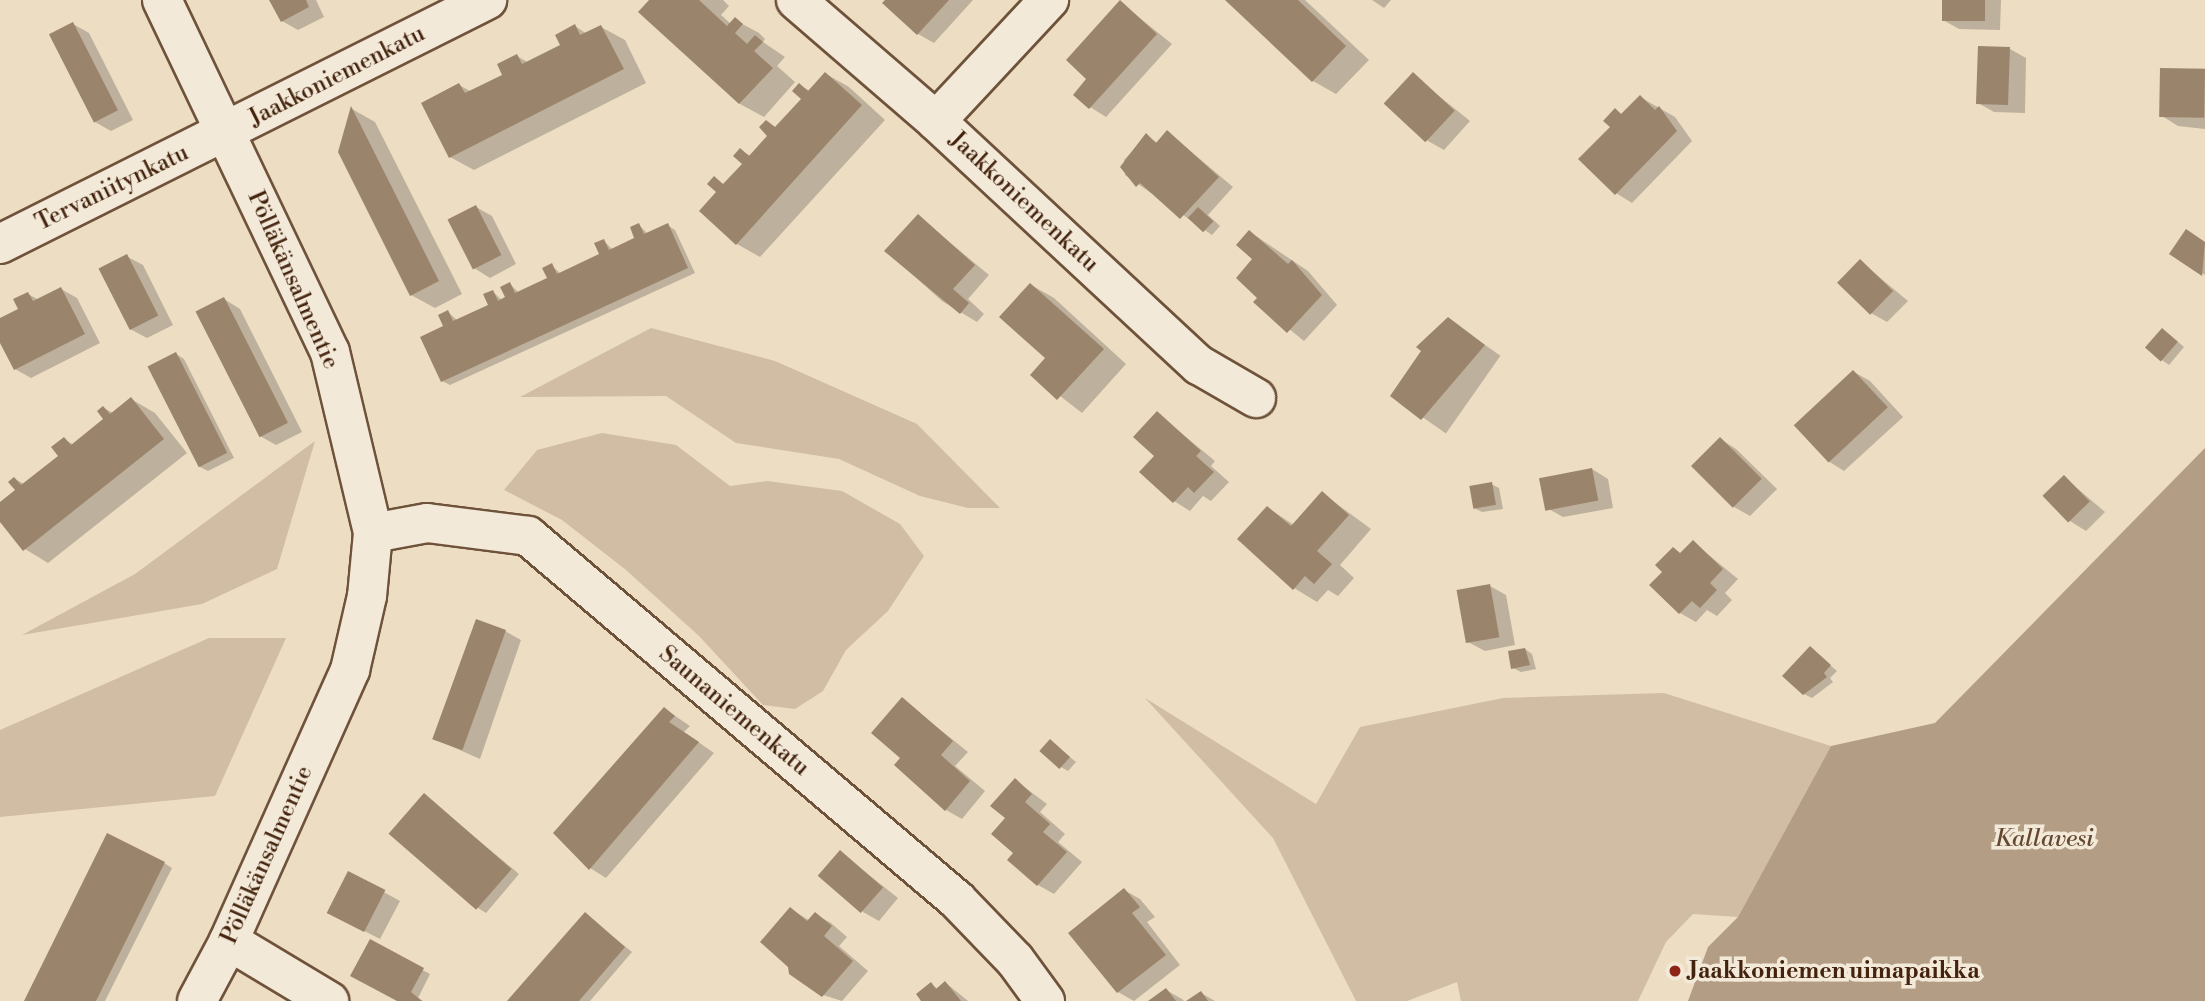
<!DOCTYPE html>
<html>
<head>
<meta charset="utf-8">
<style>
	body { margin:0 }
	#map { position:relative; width:2205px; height:1001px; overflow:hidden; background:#edddc3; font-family:"Libre Bodoni",serif }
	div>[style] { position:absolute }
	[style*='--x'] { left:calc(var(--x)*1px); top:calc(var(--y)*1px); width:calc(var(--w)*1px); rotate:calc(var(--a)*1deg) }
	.green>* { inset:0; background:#d0bda4 }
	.water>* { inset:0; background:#b39e85 }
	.shadow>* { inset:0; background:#0003; transform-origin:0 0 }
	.building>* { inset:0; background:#9b846c; transform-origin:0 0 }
	.roads { filter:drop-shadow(2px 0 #6e523a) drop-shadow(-2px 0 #6e523a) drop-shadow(0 2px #6e523a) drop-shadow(0 -2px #6e523a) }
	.street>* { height:38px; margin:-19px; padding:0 19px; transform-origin:19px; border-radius:19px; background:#f3e9d8 }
	.secondary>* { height:38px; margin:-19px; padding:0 19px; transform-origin:19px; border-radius:19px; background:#f3e9d8 }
	.dots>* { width:19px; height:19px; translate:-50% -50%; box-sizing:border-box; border:4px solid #f3e9d8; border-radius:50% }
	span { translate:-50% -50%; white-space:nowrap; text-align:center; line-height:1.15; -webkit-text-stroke:7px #f3e9d8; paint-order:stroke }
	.street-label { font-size:23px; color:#43230d }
	.poi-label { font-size:23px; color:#43230d; font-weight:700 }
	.left { translate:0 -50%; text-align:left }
	.water-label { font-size:24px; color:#654831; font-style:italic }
</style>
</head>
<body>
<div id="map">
	<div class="green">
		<div style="clip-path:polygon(651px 328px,775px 361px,917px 424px,1000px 508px,968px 508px,920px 496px,839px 459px,736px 443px,666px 396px,520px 397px)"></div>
		<div style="clip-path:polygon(602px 433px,676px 445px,730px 486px,767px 481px,842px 491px,900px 524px,924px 556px,888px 611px,846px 650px,823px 691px,795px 709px,763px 705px,699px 636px,626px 570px,562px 520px,504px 490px,537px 450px)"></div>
		<div style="clip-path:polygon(315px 441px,277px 569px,202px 604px,22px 635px,135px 574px)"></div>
		<div style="clip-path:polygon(209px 638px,286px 638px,215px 796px,0 817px,0 730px)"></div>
		<div style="clip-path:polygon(1664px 693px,1831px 746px,1738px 917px,1693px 914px,1666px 942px,1638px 1001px,1461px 1001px,1457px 982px,1407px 1001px,1356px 1001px,1273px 838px,1145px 698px,1316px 804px,1360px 727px,1503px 698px)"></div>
	</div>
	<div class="water">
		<div style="clip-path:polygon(2205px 448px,2205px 1001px,1688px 1001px,1708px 947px,1738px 917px,1831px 746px,1935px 723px)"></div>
	</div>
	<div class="shadow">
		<div style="clip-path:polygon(271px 0,316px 0,324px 17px,298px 30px,282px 21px)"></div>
		<div style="clip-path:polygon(651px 0,723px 0,729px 6px,721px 15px,731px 24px,735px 20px,759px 33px,765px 39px,763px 42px,785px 57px,777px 66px,795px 82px,764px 117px,740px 104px,640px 12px)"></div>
		<div style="clip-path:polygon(886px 0,973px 0,934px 43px,918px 34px)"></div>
		<div style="clip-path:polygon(1228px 0,1305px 0,1369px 60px,1336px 94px,1313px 81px)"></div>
		<div style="clip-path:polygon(1372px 0,1391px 0,1384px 8px)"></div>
		<div style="clip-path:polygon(1943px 0,2001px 0,2000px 30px,1959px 29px,1943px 20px)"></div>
		<div style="clip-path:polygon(1120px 2px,1172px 44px,1106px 117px,1090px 107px,1089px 79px)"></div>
		<div style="clip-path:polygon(73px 24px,89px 33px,133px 120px,111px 131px,95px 122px)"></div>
		<div style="clip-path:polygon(575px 26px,587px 34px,601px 27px,625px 40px,646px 83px,474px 170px,450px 157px,459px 85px,472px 92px,505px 75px,517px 56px,529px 63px,563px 46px)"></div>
		<div style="clip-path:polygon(2010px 49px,2026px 58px,2025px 113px,1994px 112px,1978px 103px)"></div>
		<div style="clip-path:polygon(2205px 71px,2205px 129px,2178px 126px,2162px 116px)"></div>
		<div style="clip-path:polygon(826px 74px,849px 87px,885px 120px,760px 257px,737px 244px,714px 179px,725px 185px,744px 164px,740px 150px,751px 156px,770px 136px,766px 122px,777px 128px,803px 99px,799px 85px,810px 91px)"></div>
		<div style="clip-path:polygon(1413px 75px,1470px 121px,1444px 150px,1428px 141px)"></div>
		<div style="clip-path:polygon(1640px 97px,1675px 117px,1692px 141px,1632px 203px,1616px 193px,1612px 126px,1616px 110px,1623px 115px)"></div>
		<div style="clip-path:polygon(352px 109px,375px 122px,462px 294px,435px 308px,411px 295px)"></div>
		<div style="clip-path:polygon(1168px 132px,1233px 187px,1208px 215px,1220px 226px,1212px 235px,1125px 175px,1124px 160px,1146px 136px,1158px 143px)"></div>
		<div style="clip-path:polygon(476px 207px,492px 216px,516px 264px,490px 278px,474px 268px)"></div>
		<div style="clip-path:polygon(918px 216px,989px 275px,968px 299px,984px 314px,977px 322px,942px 301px,886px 251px)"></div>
		<div style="clip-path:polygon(639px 225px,648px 234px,667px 225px,675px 230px,695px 273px,450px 385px,442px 381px,448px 312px,458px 321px,491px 306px,493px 292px,503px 301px,508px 298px,510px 284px,519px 293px,549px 279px,551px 265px,561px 274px,602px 255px,604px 241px,613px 250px,637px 239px)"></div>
		<div style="clip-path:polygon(1250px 232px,1308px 271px,1337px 305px,1304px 341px,1256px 302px,1260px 298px)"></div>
		<div style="clip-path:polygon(2194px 236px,2205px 243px,2205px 275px,2172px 254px)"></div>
		<div style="clip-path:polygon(126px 256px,143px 265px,173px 325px,147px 338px,130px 329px)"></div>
		<div style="clip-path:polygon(1860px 261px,1908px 301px,1887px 322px,1871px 313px)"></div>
		<div style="clip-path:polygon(1031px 285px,1054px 298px,1126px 364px,1082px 413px,1033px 375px,1048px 358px)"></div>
		<div style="clip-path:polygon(61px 289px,77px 298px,100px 343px,31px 378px,15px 369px,0 339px,0 320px,20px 310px,28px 294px,39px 300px)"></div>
		<div style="clip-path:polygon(224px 299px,240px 309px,302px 432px,276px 445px,260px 436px)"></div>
		<div style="left:1448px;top:319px;width:64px;height:95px;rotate:35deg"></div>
		<div style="clip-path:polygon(2170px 335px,2184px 347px,2169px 365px,2162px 360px)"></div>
		<div style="clip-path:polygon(176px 354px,184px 359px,234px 458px,208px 471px,200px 467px)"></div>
		<div style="clip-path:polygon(1854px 372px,1870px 381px,1903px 417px,1844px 471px,1828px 461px)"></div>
		<div style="clip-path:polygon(131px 399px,155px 413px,187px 453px,48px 563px,25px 549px,0 519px,0 504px,17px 490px,15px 479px,24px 484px,60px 456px,64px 439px,74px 445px,105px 420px,104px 408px,113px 413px)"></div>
		<div style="clip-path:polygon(1157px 413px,1215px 461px,1211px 466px,1229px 482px,1211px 501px,1203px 496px,1190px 511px,1174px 501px,1156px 456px)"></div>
		<div style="clip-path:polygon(1720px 439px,1736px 449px,1777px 489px,1750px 516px,1734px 507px)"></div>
		<div style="clip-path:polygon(1592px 469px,1608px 479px,1613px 508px,1563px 517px,1547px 508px)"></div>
		<div style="clip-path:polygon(2064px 477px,2105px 512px,2086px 531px,2070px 521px)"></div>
		<div style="clip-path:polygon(1491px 484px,1499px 488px,1503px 509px,1482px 512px,1474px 508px)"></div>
		<div style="clip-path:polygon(1322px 493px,1371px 529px,1340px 565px,1354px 578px,1338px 596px,1328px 590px,1317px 602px,1294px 588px,1268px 508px,1294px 525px)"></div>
		<div style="clip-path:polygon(1693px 542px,1738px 579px,1725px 593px,1732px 600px,1717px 616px,1707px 610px,1696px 622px,1680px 613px,1664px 572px)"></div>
		<div style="clip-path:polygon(1490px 586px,1506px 595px,1515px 645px,1485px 651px,1468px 642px)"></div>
		<div style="clip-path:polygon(505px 631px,521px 640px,480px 759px,435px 739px)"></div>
		<div style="clip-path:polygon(1810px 648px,1837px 671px,1830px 678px,1833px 682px,1812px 698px,1804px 694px)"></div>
		<div style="clip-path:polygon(1525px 649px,1532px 654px,1536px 669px,1521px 672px,1513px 668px)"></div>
		<div style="clip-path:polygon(902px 699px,968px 752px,955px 766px,985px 791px,962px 819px,946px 810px,903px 757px)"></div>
		<div style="clip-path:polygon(665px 709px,690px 726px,684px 732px,714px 753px,606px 878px,590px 868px)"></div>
		<div style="clip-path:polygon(1050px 741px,1076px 762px,1068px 771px,1061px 767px)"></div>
		<div style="clip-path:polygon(1015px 780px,1047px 804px,1040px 812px,1065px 834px,1058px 842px,1082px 862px,1054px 894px,1038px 885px,1007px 818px)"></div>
		<div style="clip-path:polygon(424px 795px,519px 874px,486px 913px,478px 908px)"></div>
		<div style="clip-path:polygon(840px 852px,898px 898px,879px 921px,863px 912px)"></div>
		<div style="clip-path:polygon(164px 863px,172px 868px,105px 1001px,26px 1001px)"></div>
		<div style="clip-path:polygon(349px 873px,400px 901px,380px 939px,345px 921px)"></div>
		<div style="clip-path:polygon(1124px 890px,1140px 899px,1155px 917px,1147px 922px,1180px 965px,1134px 1001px,1118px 992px,1070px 933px)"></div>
		<div style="clip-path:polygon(791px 909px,810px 921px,815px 914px,831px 923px,847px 937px,839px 946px,868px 971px,842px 1001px,823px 995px)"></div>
		<div style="clip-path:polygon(585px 914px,632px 952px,590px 1001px,510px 1001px)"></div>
		<div style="clip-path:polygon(370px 942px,430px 974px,418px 998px,423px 1001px,400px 1001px)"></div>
		<div style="clip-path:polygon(946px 983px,968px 1001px,922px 1001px,931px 984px,938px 989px)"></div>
		<div style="clip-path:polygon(1166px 990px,1182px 999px,1184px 1001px,1151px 1001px)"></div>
		<div style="clip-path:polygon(1201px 993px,1215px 1001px,1190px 1001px)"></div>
	</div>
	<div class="building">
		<div style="clip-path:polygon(269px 0,306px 0,309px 7px,281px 22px)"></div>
		<div style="clip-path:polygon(649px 0,699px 0,727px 26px,735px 17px,743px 24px,735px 33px,747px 44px,755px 35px,763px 42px,754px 51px,773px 68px,739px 104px,638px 12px)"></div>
		<div style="clip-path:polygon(885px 0,949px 0,917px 35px,882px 3px)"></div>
		<div style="clip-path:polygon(1120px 0,1157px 34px,1089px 109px,1073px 95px,1086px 79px,1066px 60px)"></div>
		<div style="clip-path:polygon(1225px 0,1298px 0,1346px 46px,1312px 82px)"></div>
		<div style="left:1942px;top:0;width:43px;height:21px"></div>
		<div style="left:73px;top:22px;width:99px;height:27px;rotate:63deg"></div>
		<div style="clip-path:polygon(575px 24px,580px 35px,601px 25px,624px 69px,449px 158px,421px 103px,459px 83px,465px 93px,502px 75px,497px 64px,517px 54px,522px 64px,560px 45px,555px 35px)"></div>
		<div style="left:1978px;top:46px;width:32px;height:58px;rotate:2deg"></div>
		<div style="left:2160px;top:68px;width:45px;height:49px;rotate:1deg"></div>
		<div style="clip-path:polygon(825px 72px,862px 105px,736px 245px,699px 211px,716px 192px,707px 184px,714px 176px,723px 184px,742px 164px,733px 156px,740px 148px,749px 156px,767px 136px,759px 127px,766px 120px,775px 127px,801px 99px,792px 91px,799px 83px,808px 91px)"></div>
		<div style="left:1413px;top:72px;width:57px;height:43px;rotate:43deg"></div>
		<div style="clip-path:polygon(1640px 95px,1655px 110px,1659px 106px,1677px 131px,1615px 195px,1578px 159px,1610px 127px,1603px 121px,1615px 108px,1621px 114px)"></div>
		<div style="clip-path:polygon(351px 106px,439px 281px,410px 296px,338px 152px)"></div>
		<div style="clip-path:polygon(1167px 130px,1219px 177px,1180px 219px,1140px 183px,1136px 187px,1120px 167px,1146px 133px,1156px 143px)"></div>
		<div style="left:476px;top:205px;width:56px;height:32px;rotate:63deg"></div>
		<div style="left:1198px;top:207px;width:21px;height:15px;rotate:43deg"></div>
		<div style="clip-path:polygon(918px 214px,975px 265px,953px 289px,969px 303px,960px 314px,884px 251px)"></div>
		<div style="clip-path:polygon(639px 223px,644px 234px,668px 223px,688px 268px,441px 382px,420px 337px,443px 326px,438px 315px,448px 310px,453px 321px,488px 305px,483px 294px,493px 290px,498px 301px,505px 297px,500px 287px,510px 282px,515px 293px,547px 278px,542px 268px,552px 263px,557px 274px,599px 254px,594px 243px,604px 239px,609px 250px,634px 238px,630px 227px)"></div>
		<div style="clip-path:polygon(2186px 229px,2205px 242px,2202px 276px,2169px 254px)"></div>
		<div style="clip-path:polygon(1249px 230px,1288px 264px,1292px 260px,1322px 295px,1287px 333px,1253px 302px,1257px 298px,1236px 278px,1252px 259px,1236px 245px)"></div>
		<div style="left:127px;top:254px;width:69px;height:32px;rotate:63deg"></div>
		<div style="left:1860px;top:259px;width:46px;height:33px;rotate:44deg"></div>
		<div style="clip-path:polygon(1030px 283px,1104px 349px,1057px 400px,1030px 375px,1045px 358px,999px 317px)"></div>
		<div style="clip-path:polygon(61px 287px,85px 334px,14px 370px,0 343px,0 318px,18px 309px,13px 299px,28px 292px,33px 301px)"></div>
		<div style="left:224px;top:297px;width:141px;height:32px;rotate:63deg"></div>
		<div style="clip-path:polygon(1448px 317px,1485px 345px,1421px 420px,1390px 396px,1421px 351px,1416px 347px)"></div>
		<div style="left:2162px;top:328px;width:21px;height:26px;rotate:41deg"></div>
		<div style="left:176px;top:352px;width:113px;height:32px;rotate:63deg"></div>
		<div style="left:1853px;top:370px;width:51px;height:81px;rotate:47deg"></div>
		<div style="clip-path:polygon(131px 397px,164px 439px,23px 551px,0 522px,0 502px,15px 490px,8px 482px,14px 477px,21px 485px,58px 456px,51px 447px,64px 437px,71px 445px,103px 419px,97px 411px,103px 406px,110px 414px)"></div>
		<div style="clip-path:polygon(1157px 411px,1201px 451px,1196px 456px,1214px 472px,1194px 493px,1188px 487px,1173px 503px,1139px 472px,1154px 456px,1133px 437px)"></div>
		<div style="left:1720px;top:437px;width:59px;height:41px;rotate:45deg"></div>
		<div style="left:1592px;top:468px;width:33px;height:54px;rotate:79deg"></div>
		<div style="left:2064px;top:475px;width:37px;height:30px;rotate:46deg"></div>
		<div style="left:1492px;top:482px;width:23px;height:23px;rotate:80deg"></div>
		<div style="clip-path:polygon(1322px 491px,1349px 515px,1317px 551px,1332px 564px,1314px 584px,1305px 576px,1293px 590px,1237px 539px,1267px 506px,1291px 526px)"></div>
		<div style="clip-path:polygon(1693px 540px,1723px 569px,1710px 583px,1717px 590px,1700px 608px,1692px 601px,1679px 614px,1649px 585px,1662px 572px,1655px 565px,1673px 547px,1680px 553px)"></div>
		<div style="left:1490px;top:584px;width:54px;height:34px;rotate:80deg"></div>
		<div style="left:476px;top:619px;width:32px;height:128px;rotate:20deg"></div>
		<div style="clip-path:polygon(1810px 646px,1831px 665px,1824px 673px,1827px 677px,1803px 695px,1782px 676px)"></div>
		<div style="clip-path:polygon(1525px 648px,1530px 665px,1511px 669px,1508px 651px)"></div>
		<div style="clip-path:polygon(902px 697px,953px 741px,941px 755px,970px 781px,945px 811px,894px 765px,900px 758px,871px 733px)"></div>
		<div style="clip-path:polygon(664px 707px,675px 716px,669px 722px,699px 742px,589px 870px,553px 833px)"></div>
		<div style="left:1050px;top:739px;width:27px;height:16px;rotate:42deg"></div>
		<div style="clip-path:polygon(1015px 778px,1032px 794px,1025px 802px,1050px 824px,1043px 832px,1067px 852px,1037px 886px,1007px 860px,1013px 853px,991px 834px,1005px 818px,990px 806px)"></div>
		<div style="left:424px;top:793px;width:116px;height:54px;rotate:41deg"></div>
		<div style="clip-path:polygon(107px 833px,165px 862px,96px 1001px,24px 1001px)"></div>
		<div style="left:840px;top:850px;width:57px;height:34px;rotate:41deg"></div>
		<div style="left:348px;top:871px;width:42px;height:47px;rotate:27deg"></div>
		<div style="clip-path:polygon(1124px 888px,1140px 907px,1132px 913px,1166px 955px,1117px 993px,1068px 933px)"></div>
		<div style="clip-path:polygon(790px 907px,807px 921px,815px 912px,832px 926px,824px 936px,853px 961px,822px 997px,789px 974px,788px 967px,760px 942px)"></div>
		<div style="clip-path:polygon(585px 912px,625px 947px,579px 1001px,507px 1001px)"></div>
		<div style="clip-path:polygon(370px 939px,424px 968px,411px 992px,422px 1001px,397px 1001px,350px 976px)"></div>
		<div style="clip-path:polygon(945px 981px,961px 1001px,921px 1001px,916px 994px,931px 982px,936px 989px)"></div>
		<div style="clip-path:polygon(1166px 988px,1176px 1001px,1148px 1001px)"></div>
		<div style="clip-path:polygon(1201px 991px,1208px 1001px,1186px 1001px)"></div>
	</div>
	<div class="roads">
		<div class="street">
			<div style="--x:796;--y:0;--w:185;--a:40.8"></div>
			<div style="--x:936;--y:121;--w:359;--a:42.9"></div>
			<div style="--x:1199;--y:365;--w:66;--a:30.1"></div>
			<div style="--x:936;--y:121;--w:166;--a:-47"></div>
			<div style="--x:0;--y:244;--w:545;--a:-26.61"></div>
			<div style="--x:373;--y:533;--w:55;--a:-10.5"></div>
			<div style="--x:427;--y:523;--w:102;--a:7.3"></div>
			<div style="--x:528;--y:536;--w:563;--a:40.31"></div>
			<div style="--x:957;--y:900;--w:83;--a:46"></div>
			<div style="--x:1015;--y:960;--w:51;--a:53.8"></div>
			<div style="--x:229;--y:941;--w:117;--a:31"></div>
		</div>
		<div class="secondary">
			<div style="--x:162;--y:0;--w:390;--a:64.5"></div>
			<div style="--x:330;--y:352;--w:186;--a:76.6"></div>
			<div style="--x:373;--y:533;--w:63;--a:95.4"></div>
			<div style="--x:367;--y:596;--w:76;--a:102.9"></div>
			<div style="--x:350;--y:670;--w:297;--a:114.1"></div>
			<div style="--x:229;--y:941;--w:68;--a:118.1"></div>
		</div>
	</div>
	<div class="dots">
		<div style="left:1675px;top:971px;background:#8f2418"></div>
	</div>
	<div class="street-label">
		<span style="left:337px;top:76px;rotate:-27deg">Jaakkoniemenkatu</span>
		<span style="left:112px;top:188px;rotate:-26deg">Tervaniitynkatu</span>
		<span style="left:1024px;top:202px;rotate:43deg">Jaakkoniemenkatu</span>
		<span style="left:293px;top:280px;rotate:66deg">Pölläkänsalmentie</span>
		<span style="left:734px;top:711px;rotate:40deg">Saunaniemenkatu</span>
		<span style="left:267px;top:855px;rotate:-66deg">Pölläkänsalmentie</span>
	</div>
	<div class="poi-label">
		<span class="left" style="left:1689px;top:971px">Jaakkoniemen uimapaikka</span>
	</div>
	<div class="water-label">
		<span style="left:2044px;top:840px">Kallavesi</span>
	</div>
</div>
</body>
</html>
